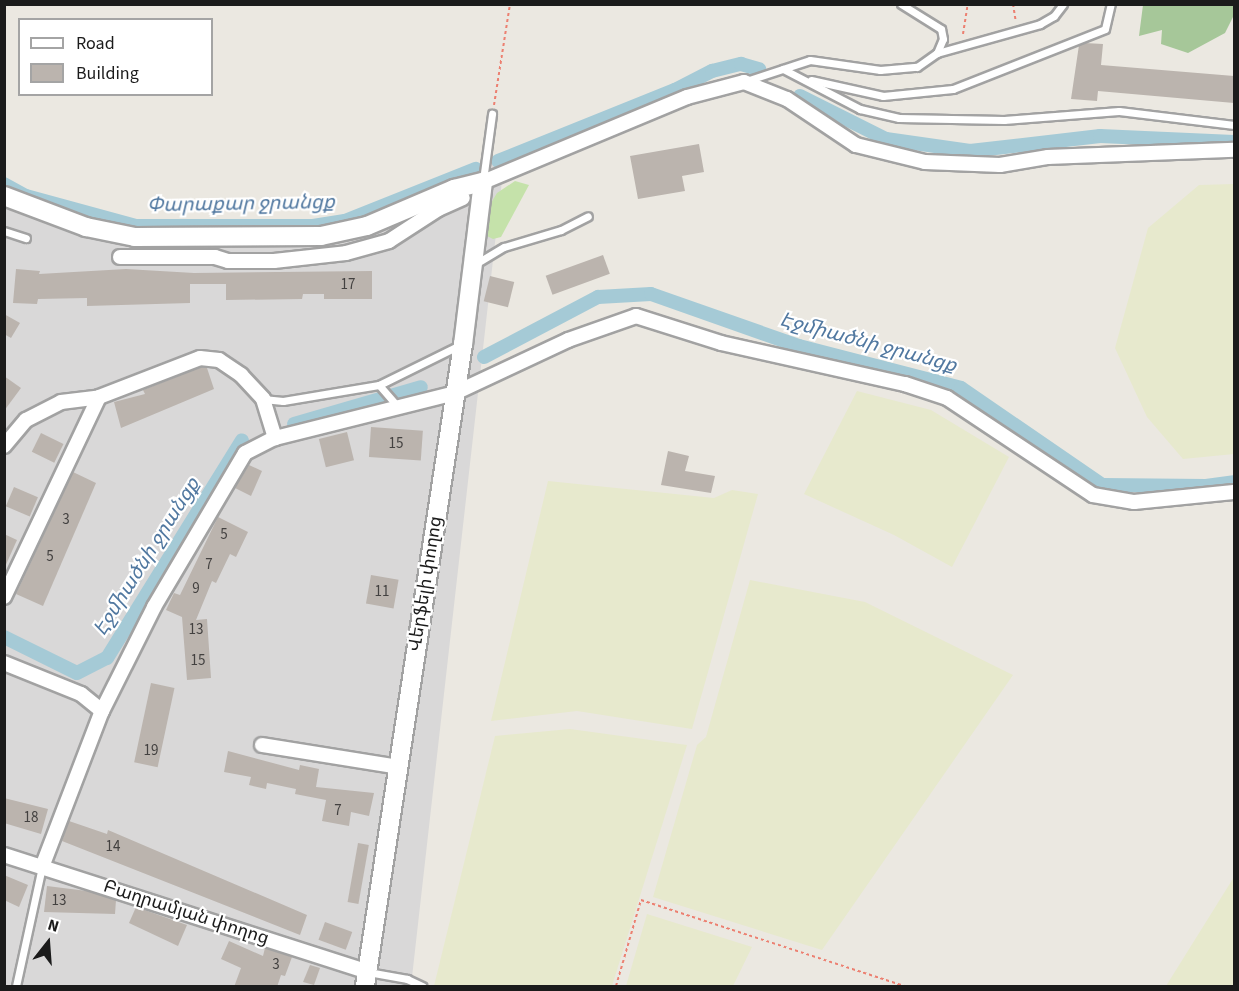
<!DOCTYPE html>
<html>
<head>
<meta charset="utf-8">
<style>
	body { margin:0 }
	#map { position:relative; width:1239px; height:991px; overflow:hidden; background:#ebe8e1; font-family:"Source Sans 3","Noto Sans Armenian",sans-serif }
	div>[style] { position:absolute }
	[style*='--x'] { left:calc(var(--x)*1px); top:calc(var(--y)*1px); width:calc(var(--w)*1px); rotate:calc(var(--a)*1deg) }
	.residential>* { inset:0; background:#d9d8d8 }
	.farmland>* { inset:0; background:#e7e9cd }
	.grass>* { inset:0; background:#c5e2aa }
	.forest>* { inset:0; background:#a6c799 }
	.canal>* { height:14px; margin:-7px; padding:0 7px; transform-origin:7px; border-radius:7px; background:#a5cad6 }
	.building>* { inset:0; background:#bbb4ae; transform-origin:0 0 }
	.path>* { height:2px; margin-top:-1px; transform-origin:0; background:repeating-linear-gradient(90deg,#ec8071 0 3px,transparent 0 6px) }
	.roads { filter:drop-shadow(2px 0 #a2a2a2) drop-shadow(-2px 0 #a2a2a2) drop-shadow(0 2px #a2a2a2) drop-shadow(0 -2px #a2a2a2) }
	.service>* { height:7px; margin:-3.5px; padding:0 3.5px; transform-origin:3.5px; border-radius:3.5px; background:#fff }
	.minor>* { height:14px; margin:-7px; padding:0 7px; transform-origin:7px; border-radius:7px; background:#fff }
	.tertiary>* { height:18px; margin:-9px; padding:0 9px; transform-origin:9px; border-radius:9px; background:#fff }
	span { translate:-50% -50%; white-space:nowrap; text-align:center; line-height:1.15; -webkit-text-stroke:4.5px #fff; paint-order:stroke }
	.number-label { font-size:15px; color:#434140 }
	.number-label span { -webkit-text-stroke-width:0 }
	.street-label { font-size:18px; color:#1b1b1b }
	.water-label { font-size:20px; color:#5178a0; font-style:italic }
	.frame { position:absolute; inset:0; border:6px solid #1b1b1b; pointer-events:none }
	.legend { position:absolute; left:18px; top:18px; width:195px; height:78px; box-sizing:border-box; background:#fff; border:2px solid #a4a4a4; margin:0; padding:8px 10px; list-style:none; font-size:18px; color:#1b1b1b }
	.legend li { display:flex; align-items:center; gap:12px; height:30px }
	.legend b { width:30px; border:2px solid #a4a4a4 }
	.north { position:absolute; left:18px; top:913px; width:60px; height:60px; -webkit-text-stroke:4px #fff; paint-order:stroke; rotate:17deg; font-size:16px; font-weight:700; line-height:24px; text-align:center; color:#1b1b1b }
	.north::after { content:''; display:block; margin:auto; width:21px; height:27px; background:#1b1b1b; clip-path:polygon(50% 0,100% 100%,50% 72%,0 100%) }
</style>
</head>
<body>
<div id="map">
	<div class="residential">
		<div style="clip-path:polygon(505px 154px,411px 986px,5px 986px,5px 185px,91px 224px,315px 229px)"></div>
	</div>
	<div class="farmland">
		<div style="clip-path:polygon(1234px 184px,1234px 454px,1183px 459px,1147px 417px,1115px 348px,1148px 228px,1199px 185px)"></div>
		<div style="clip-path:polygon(857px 391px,931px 410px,1009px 457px,952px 567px,894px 535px,804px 494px)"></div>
		<div style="clip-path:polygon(548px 481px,714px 498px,732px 490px,758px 494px,692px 729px,577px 711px,491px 721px)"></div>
		<div style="clip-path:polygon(750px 580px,865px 602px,1013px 675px,822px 950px,653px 897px,697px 745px,706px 737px)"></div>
		<div style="clip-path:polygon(570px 729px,687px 745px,612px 986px,434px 986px,495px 736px)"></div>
		<div style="clip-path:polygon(1234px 877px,1234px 986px,1166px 986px)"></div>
		<div style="clip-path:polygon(647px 914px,752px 947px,733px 986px,626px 986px)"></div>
	</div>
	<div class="grass">
		<div style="clip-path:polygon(515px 181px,529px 185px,501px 237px,493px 239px,487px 236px,488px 208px,497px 193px)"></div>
	</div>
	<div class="forest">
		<div style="clip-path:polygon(1143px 5px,1234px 5px,1234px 15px,1225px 33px,1188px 53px,1161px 44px,1162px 30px,1139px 36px)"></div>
	</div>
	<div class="canal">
		<div style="--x:800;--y:96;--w:96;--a:26.6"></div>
		<div style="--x:886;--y:139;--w:85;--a:8.1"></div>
		<div style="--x:970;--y:151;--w:131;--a:-6.6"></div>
		<div style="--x:1100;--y:136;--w:134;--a:2.6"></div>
		<div style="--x:498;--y:161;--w:191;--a:-21.9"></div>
		<div style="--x:675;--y:90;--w:42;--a:-27.2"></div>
		<div style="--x:712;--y:71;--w:30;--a:-14"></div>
		<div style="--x:741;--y:64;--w:19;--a:16"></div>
		<div style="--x:4;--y:184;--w:25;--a:29"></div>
		<div style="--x:26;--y:196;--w:114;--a:15.3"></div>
		<div style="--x:136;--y:226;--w:177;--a:0"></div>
		<div style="--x:313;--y:226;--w:32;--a:-9"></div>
		<div style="--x:345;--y:221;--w:141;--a:-21.7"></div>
		<div style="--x:484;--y:357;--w:129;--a:-27.8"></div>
		<div style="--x:598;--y:297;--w:53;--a:-3.2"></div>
		<div style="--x:651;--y:294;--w:157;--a:19.4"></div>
		<div style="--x:799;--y:346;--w:167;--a:14.5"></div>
		<div style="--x:961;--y:388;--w:171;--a:34.5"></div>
		<div style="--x:1102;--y:485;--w:104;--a:0.6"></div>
		<div style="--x:1206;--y:486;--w:28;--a:-8"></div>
		<div style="--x:294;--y:424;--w:132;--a:-16.2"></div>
		<div style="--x:4;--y:637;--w:81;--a:26.3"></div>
		<div style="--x:77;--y:673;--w:34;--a:-27"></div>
		<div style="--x:107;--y:658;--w:256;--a:-58.2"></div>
	</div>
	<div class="building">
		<div style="clip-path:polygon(1085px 43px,1103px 44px,1101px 65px,1234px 76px,1234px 103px,1098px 91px,1097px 101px,1071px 99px,1079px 45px)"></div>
		<div style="clip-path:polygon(699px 144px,704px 172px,682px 176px,685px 191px,638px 199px,630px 156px)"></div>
		<div style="left:603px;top:255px;width:20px;height:61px;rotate:70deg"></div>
		<div style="clip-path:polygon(16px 269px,40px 271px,39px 274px,126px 269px,194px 273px,372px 271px,372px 299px,324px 299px,324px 294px,303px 294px,302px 299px,226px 300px,226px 284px,190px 284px,190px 303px,87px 306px,87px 298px,38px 299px,37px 304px,13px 303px)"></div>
		<div style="left:490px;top:276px;width:25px;height:26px;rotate:14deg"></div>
		<div style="clip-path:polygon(4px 314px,20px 323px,11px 338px,4px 334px)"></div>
		<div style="clip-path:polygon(201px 367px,207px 368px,214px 389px,121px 428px,114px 402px,145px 394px,143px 390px)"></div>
		<div style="clip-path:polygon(4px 376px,21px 388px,4px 411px)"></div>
		<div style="left:371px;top:427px;width:52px;height:30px;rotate:4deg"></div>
		<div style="left:347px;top:432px;width:29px;height:29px;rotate:76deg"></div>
		<div style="left:41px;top:433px;width:25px;height:21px;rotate:26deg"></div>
		<div style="clip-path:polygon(668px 451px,689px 456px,685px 471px,715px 476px,711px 493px,661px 485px)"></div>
		<div style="clip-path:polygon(249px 465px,262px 471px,251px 496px,235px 488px)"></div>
		<div style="clip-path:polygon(73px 472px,96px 483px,43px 606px,16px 594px)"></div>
		<div style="left:14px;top:487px;width:26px;height:21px;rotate:23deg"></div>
		<div style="clip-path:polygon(218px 517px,248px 532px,236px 557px,230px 554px,216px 583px,212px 581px,196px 620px,207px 619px,211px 678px,187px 680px,182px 617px,166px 610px,174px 593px,180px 595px)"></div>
		<div style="clip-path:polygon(4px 534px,17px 540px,4px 569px)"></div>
		<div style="left:371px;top:575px;width:28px;height:29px;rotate:10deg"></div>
		<div style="left:151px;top:683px;width:24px;height:81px;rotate:12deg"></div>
		<div style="clip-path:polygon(228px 751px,299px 770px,300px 765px,319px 769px,316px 787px,374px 793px,369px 816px,351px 812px,349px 826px,322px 821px,326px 800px,295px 794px,296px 789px,267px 783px,266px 789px,249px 785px,251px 777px,224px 772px)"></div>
		<div style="clip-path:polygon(4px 798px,48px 809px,41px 834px,4px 823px)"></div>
		<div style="clip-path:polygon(69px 821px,107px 834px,108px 830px,307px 915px,300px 935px,62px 841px)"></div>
		<div style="left:358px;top:843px;width:11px;height:60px;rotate:10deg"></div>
		<div style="clip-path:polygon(4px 875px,28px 885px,19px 907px,4px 900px)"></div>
		<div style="clip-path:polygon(47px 886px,87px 891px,116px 900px,115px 914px,44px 912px)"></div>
		<div style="clip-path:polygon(136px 907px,187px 925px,178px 946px,129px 923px)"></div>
		<div style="left:325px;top:922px;width:29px;height:19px;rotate:20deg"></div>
		<div style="clip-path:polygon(229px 941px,263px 956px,265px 948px,292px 957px,285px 976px,281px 975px,277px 987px,234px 987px,241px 968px,221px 959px)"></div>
		<div style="clip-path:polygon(310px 965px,320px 968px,314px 985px,303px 982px)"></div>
	</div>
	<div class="path">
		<div style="--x:1013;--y:4;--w:18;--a:81"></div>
		<div style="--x:963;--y:34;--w:30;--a:-81"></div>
		<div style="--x:494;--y:105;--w:102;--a:-81"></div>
		<div style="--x:616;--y:986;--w:90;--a:-73.8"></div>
		<div style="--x:641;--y:900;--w:277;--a:18.1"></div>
	</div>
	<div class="roads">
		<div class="service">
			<div style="--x:937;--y:53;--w:107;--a:-15.7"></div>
			<div style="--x:1040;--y:24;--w:16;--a:-30"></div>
			<div style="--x:1054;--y:16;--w:15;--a:-53"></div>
			<div style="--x:783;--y:69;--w:87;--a:27.5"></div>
			<div style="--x:860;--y:109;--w:40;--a:13"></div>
			<div style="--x:899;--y:118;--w:105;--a:1.1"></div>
			<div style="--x:1004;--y:120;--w:115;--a:-4.5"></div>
			<div style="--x:1119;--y:111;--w:116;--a:6.9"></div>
			<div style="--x:811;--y:80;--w:74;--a:12.5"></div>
			<div style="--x:883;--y:96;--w:70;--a:-5.7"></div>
			<div style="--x:953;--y:89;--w:163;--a:-21.5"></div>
			<div style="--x:1105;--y:29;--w:26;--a:-77"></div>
			<div style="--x:746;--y:81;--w:67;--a:-18.2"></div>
			<div style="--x:810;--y:60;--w:71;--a:8.1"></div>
			<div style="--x:880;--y:70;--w:37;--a:-5"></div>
			<div style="--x:917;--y:67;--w:24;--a:-35"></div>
			<div style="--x:937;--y:53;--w:15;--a:-67"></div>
			<div style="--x:943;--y:39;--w:10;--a:-101"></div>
			<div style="--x:941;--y:29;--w:47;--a:-148"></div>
			<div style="--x:483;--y:180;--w:67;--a:-82.2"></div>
			<div style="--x:4;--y:231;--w:23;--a:18"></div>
			<div style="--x:477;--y:263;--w:31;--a:-31"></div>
			<div style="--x:504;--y:247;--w:59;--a:-16.6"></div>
			<div style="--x:561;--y:230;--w:30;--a:-27"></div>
			<div style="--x:379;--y:385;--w:28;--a:49"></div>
			<div style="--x:263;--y:399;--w:20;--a:6"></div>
			<div style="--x:283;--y:401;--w:97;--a:-9.5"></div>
			<div style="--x:379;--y:385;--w:90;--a:-26.3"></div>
			<div style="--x:368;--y:972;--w:40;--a:10"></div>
			<div style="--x:407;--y:979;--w:17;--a:25"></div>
			<div style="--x:16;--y:986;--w:122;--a:-77.7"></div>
		</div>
		<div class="minor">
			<div style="--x:483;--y:182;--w:221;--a:-22.6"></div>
			<div style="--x:687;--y:97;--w:59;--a:-14.7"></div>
			<div style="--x:744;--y:82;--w:46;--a:21.6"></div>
			<div style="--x:787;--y:99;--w:83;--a:33.7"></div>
			<div style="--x:856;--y:145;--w:71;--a:13.8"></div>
			<div style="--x:925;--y:162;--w:75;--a:2.3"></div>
			<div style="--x:1000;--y:165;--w:49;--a:-9.5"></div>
			<div style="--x:1048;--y:157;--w:186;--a:-2.2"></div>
			<div style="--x:120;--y:257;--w:95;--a:0"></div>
			<div style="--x:215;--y:257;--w:14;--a:17"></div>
			<div style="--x:228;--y:261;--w:46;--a:0"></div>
			<div style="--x:274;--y:261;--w:72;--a:-6.3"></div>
			<div style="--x:346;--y:253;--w:45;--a:-15.6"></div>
			<div style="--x:389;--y:241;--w:59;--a:-33.1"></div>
			<div style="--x:438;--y:209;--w:27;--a:-24"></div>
			<div style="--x:4;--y:446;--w:34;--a:-50"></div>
			<div style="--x:26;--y:420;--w:39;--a:-27"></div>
			<div style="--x:61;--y:402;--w:38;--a:-7"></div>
			<div style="--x:99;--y:397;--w:108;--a:-21.1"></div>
			<div style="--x:200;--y:358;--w:19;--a:6"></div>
			<div style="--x:219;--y:360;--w:27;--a:34"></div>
			<div style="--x:241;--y:375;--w:33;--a:47"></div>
			<div style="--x:263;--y:399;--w:41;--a:72.9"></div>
			<div style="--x:4;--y:597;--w:221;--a:-64.6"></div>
			<div style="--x:4;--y:663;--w:83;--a:21.9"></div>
			<div style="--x:81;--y:694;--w:27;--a:39"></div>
			<div style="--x:262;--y:745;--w:139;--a:9.1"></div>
			<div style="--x:4;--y:855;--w:382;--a:17.8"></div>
			<div style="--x:42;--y:867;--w:167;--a:-69"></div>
			<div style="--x:102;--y:711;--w:116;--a:-63.4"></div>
			<div style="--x:154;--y:607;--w:179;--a:-59.4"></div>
			<div style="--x:245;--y:453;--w:34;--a:-27"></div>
			<div style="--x:275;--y:438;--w:186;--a:-14"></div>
			<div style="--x:455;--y:393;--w:125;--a:-25.1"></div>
			<div style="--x:568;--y:340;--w:72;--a:-19.4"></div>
			<div style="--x:636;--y:316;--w:89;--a:17.6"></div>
			<div style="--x:721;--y:343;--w:189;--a:12.6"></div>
			<div style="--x:905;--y:384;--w:44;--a:18.4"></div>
			<div style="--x:947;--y:398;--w:175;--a:33.6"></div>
			<div style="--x:1093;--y:495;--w:42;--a:9.7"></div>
			<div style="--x:1134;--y:502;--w:100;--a:-5.7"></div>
		</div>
		<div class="tertiary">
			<div style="--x:4;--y:196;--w:88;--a:20.7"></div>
			<div style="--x:86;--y:227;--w:50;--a:11.5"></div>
			<div style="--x:135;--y:237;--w:186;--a:-0.3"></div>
			<div style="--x:321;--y:236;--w:47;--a:-12.3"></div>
			<div style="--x:367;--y:226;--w:95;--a:-23"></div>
			<div style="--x:454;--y:189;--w:30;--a:-14"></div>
			<div style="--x:483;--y:182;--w:163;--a:97"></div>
			<div style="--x:463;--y:344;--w:649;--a:98.68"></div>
		</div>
	</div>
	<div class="number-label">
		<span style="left:348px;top:285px">17</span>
		<span style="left:396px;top:444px">15</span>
		<span style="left:66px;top:520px">3</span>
		<span style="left:224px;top:535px">5</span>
		<span style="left:50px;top:557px">5</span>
		<span style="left:209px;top:565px">7</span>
		<span style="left:196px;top:589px">9</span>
		<span style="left:382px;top:592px">11</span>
		<span style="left:196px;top:630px">13</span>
		<span style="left:198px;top:661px">15</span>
		<span style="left:151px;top:751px">19</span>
		<span style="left:338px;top:811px">7</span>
		<span style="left:31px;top:818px">18</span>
		<span style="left:113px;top:847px">14</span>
		<span style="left:59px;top:901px">13</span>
		<span style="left:276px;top:965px">3</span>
	</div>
	<div class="street-label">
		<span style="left:426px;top:584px;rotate:-81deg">Վերֆելի փողոց</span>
		<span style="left:186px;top:913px;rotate:18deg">Բաղրամյան փողոց</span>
	</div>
	<div class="water-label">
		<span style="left:241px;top:204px;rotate:-1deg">Փարաքար ջրանցք</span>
		<span style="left:868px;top:343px;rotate:15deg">Էջմիածնի ջրանցք</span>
		<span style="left:147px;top:557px;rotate:-58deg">Էջմիածնի ջրանցք</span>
	</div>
	<div class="frame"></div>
	<ul class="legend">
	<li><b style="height:8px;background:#fff"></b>Road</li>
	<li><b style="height:16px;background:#bbb4ae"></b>Building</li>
	</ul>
	<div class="north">N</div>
</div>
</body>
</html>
